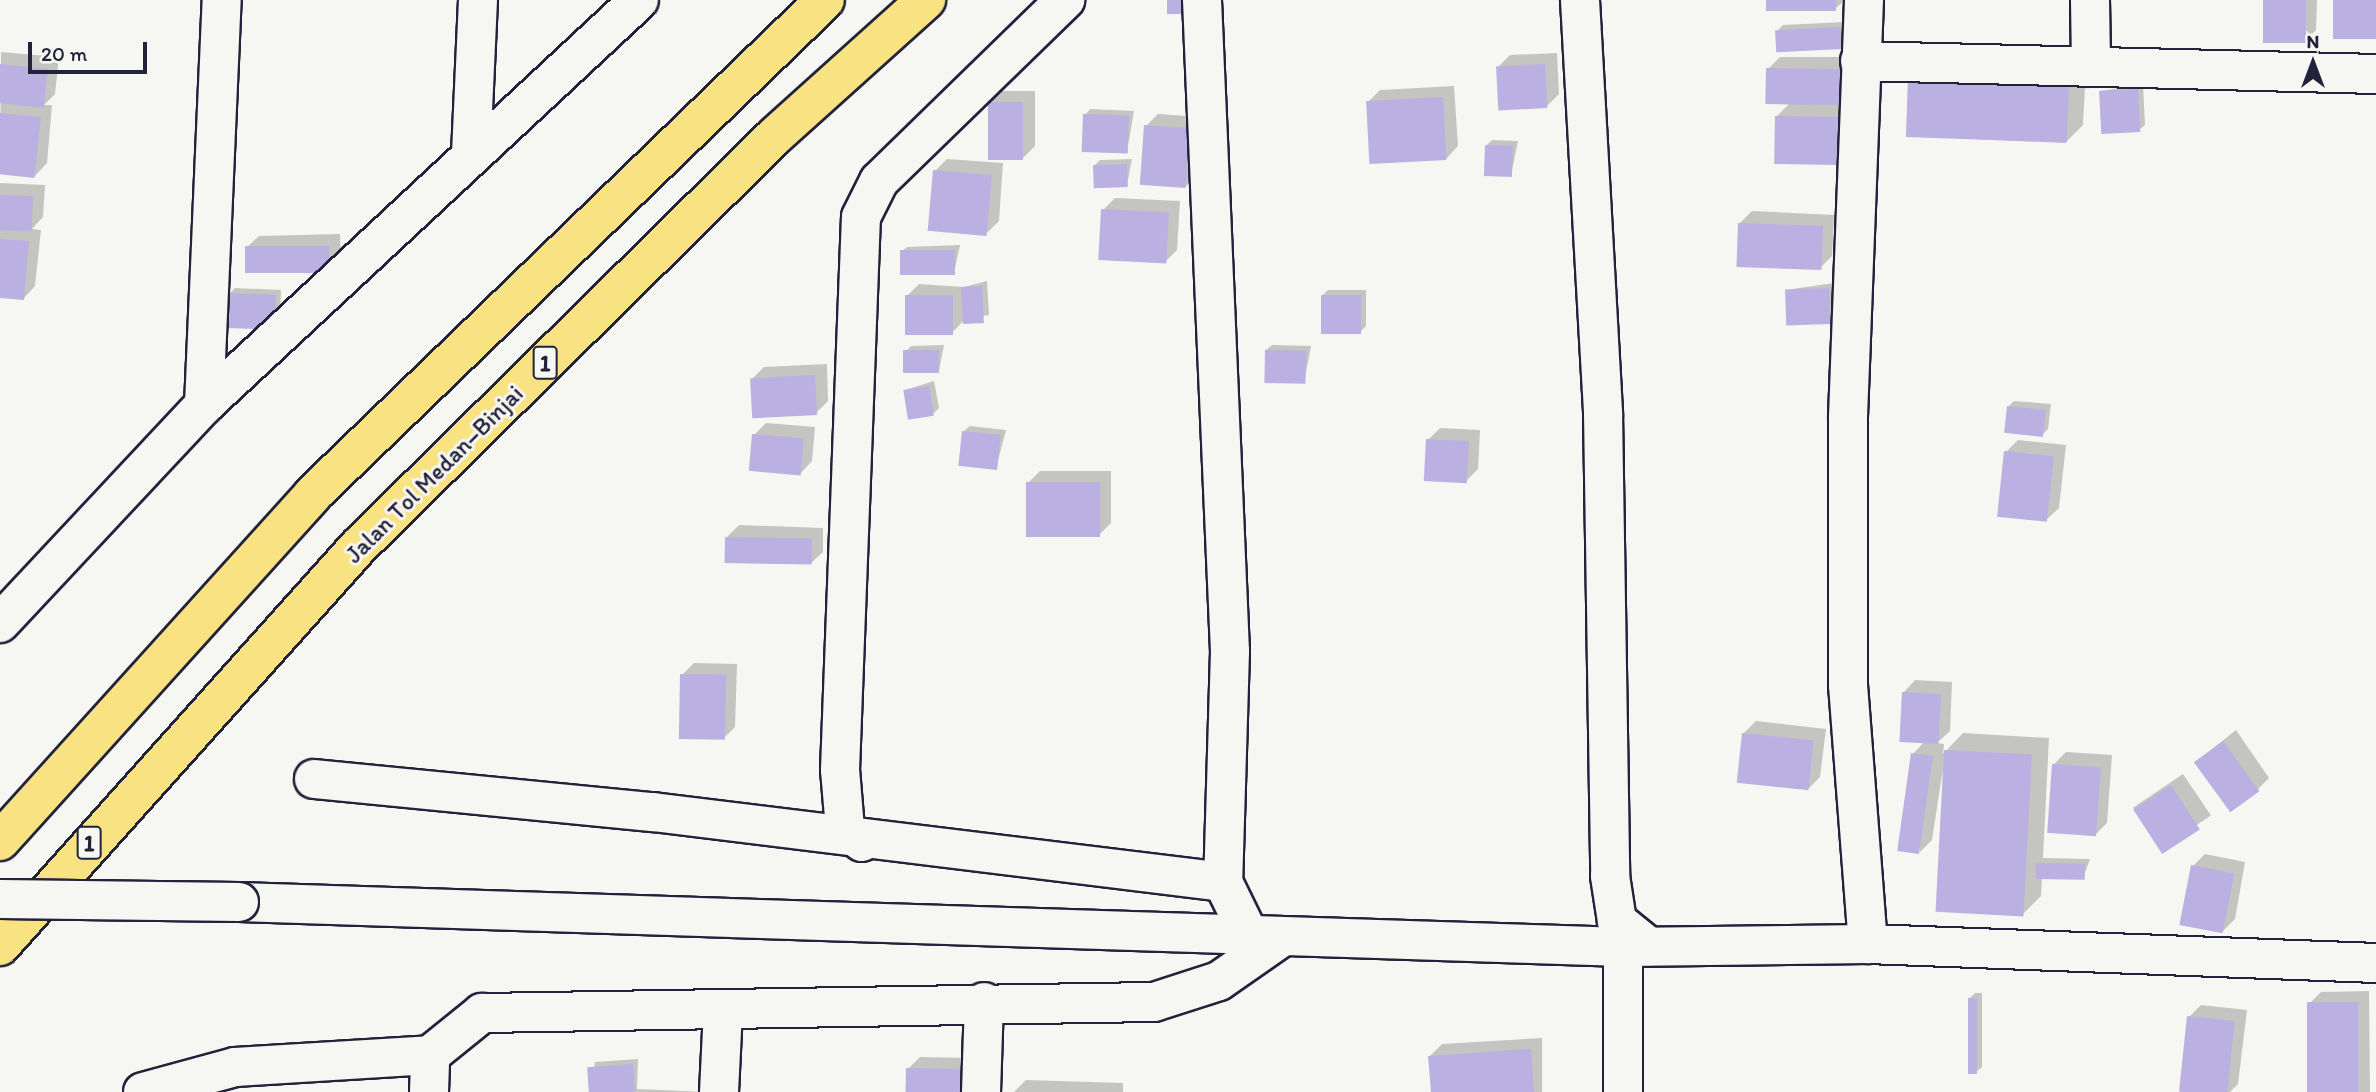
<!DOCTYPE html>
<html>
<head>
<meta charset="utf-8">
<style>
	body { margin:0 }
	#map { position:relative; width:2376px; height:1092px; overflow:hidden; background:#f6f6f2; font-family:Itim,sans-serif }
	div>[style] { position:absolute }
	[style*='--x'] { left:calc(var(--x)*1px); top:calc(var(--y)*1px); width:calc(var(--w)*1px); rotate:calc(var(--a)*1deg) }
	.shadow>* { inset:0; background:#0003; transform-origin:0 0 }
	.building>* { inset:0; background:#bab0e1; transform-origin:0 0 }
	.roads { filter:drop-shadow(2px 0 #22223b) drop-shadow(-2px 0 #22223b) drop-shadow(0 2px #22223b) drop-shadow(0 -2px #22223b) }
	.minor>* { height:38px; margin:-19px; padding:0 19px; transform-origin:19px; border-radius:19px; background:#f6f6f2 }
	.highway>* { height:38px; margin:-19px; padding:0 19px; transform-origin:19px; border-radius:19px; background:#f8e281 }
	.bridges { filter:drop-shadow(2px 0 #22223b) drop-shadow(-2px 0 #22223b) drop-shadow(0 2px #22223b) drop-shadow(0 -2px #22223b) }
	.minor-bridge>* { height:38px; margin:-19px; padding:0 19px; transform-origin:19px; border-radius:19px; background:#f6f6f2 }
	span { translate:-50% -50%; white-space:nowrap; text-align:center; line-height:1.15; -webkit-text-stroke:6px #f6f6f2; paint-order:stroke }
	.shield-label span { padding:2px 5px; background:#f6f6f2; border:2px solid; border-radius:5px; -webkit-text-stroke-width:0 }
	.shield-label { font-size:23px; color:#22223b; font-weight:700 }
	.street-label { font-size:24px; color:#22223b }
	.north { position:absolute; left:2278px; top:28px; width:70px; height:70px; -webkit-text-stroke:5px #f6f6f2; paint-order:stroke; rotate:0deg; font-size:19px; font-weight:700; line-height:28px; text-align:center; color:#22223b }
	.north::after { content:''; display:block; margin:auto; width:24px; height:32px; background:#22223b; clip-path:polygon(50% 0,100% 100%,50% 72%,0 100%) }
	.scale { position:absolute; left:28px; top:42px; width:119px; height:32px; box-sizing:border-box; border:4px solid #22223b; border-top:0; padding-left:9px; font-size:21px; line-height:24px; white-space:nowrap; color:#22223b; -webkit-text-stroke:5px #f6f6f2; paint-order:stroke }
</style>
</head>
<body>
<div id="map">
	<div class="shadow">
		<div style="clip-path:polygon(1768px 0,1845px 0,1835px 9px)"></div>
		<div style="clip-path:polygon(2265px 0,2317px 0,2316px 30px,2304px 42px)"></div>
		<div style="clip-path:polygon(1845px 22px,1840px 47px,1777px 31px,1783px 25px)"></div>
		<div style="clip-path:polygon(1px 52px,59px 57px,55px 94px,44px 105px,52px 105px,47px 163px,35px 176px,0 172px)"></div>
		<div style="clip-path:polygon(1557px 53px,1559px 94px,1547px 106px,1498px 67px,1510px 55px)"></div>
		<div style="clip-path:polygon(1780px 57px,1856px 57px,1847px 151px,1835px 163px,1777px 116px,1791px 102px,1768px 69px)"></div>
		<div style="clip-path:polygon(2086px 67px,2083px 125px,2065px 143px,1907px 136px)"></div>
		<div style="clip-path:polygon(2143px 84px,2145px 125px,2139px 130px,2100px 91px)"></div>
		<div style="clip-path:polygon(1454px 86px,1458px 146px,1446px 159px,1368px 102px,1380px 90px)"></div>
		<div style="clip-path:polygon(1001px 91px,1035px 91px,1035px 146px,1023px 158px,989px 103px)"></div>
		<div style="clip-path:polygon(1090px 109px,1134px 111px,1127px 152px,1085px 115px)"></div>
		<div style="clip-path:polygon(1158px 114px,1201px 117px,1198px 174px,1186px 186px,1146px 126px)"></div>
		<div style="clip-path:polygon(1492px 140px,1518px 141px,1511px 175px,1486px 146px)"></div>
		<div style="clip-path:polygon(947px 159px,1003px 163px,999px 221px,987px 233px,935px 171px)"></div>
		<div style="clip-path:polygon(1132px 159px,1127px 185px,1094px 166px,1100px 160px)"></div>
		<div style="clip-path:polygon(0 183px,45px 185px,43px 217px,32px 229px,41px 230px,35px 286px,23px 299px,0 297px)"></div>
		<div style="clip-path:polygon(1115px 198px,1180px 201px,1177px 250px,1165px 262px,1103px 210px)"></div>
		<div style="clip-path:polygon(1752px 211px,1834px 215px,1832px 256px,1820px 268px,1739px 224px)"></div>
		<div style="clip-path:polygon(340px 234px,341px 259px,329px 271px,246px 248px,259px 236px)"></div>
		<div style="clip-path:polygon(960px 245px,954px 273px,901px 252px,907px 247px)"></div>
		<div style="clip-path:polygon(987px 281px,989px 315px,965px 319px,952px 333px,907px 296px,919px 284px,964px 287px)"></div>
		<div style="clip-path:polygon(1834px 283px,1835px 317px,1829px 322px,1786px 290px)"></div>
		<div style="clip-path:polygon(235px 288px,281px 290px,280px 322px,229px 294px)"></div>
		<div style="clip-path:polygon(1328px 290px,1366px 290px,1366px 326px,1360px 332px,1322px 296px)"></div>
		<div style="clip-path:polygon(944px 345px,939px 371px,905px 352px,911px 346px)"></div>
		<div style="clip-path:polygon(1272px 345px,1311px 346px,1304px 383px,1266px 350px)"></div>
		<div style="clip-path:polygon(827px 364px,828px 401px,816px 413px,752px 379px,764px 367px)"></div>
		<div style="clip-path:polygon(934px 381px,939px 408px,933px 414px,905px 390px)"></div>
		<div style="clip-path:polygon(2014px 401px,2051px 404px,2048px 429px,2042px 435px,2008px 407px)"></div>
		<div style="clip-path:polygon(766px 423px,815px 427px,812px 461px,800px 474px,754px 435px)"></div>
		<div style="clip-path:polygon(970px 426px,1006px 430px,996px 468px,964px 431px)"></div>
		<div style="clip-path:polygon(1440px 428px,1480px 430px,1478px 469px,1466px 481px,1428px 440px)"></div>
		<div style="clip-path:polygon(2018px 440px,2066px 445px,2059px 508px,2046px 520px,2006px 452px)"></div>
		<div style="clip-path:polygon(1040px 471px,1111px 471px,1111px 523px,1099px 535px,1028px 483px)"></div>
		<div style="clip-path:polygon(739px 525px,823px 528px,823px 552px,810px 564px,727px 537px)"></div>
		<div style="clip-path:polygon(694px 663px,737px 664px,735px 727px,723px 739px,682px 675px)"></div>
		<div style="clip-path:polygon(1915px 680px,1952px 682px,1950px 731px,1937px 743px,1944px 744px,1943px 754px,1963px 733px,2049px 738px,2043px 858px,2090px 859px,2083px 878px,2042px 877px,2041px 896px,2023px 914px,1945px 756px,1932px 840px,1920px 852px,1913px 754px,1924px 742px,1903px 693px)"></div>
		<div style="clip-path:polygon(1756px 721px,1826px 729px,1820px 777px,1808px 789px,1744px 733px)"></div>
		<div style="clip-path:polygon(2236px 730px,2269px 778px,2257px 790px,2196px 762px)"></div>
		<div style="clip-path:polygon(2066px 752px,2112px 755px,2107px 823px,2095px 835px,2054px 764px)"></div>
		<div style="left:2183px;top:774px;width:50px;height:60px;rotate:56deg"></div>
		<div style="clip-path:polygon(2205px 854px,2245px 862px,2235px 919px,2223px 931px,2193px 866px)"></div>
		<div style="clip-path:polygon(2369px 991px,2370px 1092px,2310px 1092px,2309px 1004px,2321px 992px)"></div>
		<div style="clip-path:polygon(1975px 993px,1982px 993px,1982px 1067px,1976px 1072px,1969px 999px)"></div>
		<div style="clip-path:polygon(2201px 1005px,2247px 1010px,2238px 1084px,2230px 1092px,2191px 1092px,2189px 1017px)"></div>
		<div style="clip-path:polygon(1542px 1038px,1542px 1092px,1433px 1092px,1430px 1056px,1442px 1044px)"></div>
		<div style="clip-path:polygon(920px 1057px,973px 1058px,972px 1092px,907px 1092px,908px 1069px)"></div>
		<div style="clip-path:polygon(638px 1059px,637px 1089px,707px 1092px,590px 1092px,595px 1062px)"></div>
		<div style="clip-path:polygon(1026px 1080px,1123px 1083px,1123px 1092px,1014px 1092px)"></div>
	</div>
	<div class="building">
		<div style="left:1167px;top:0;width:23px;height:14px"></div>
		<div style="left:1766px;top:0;width:70px;height:11px"></div>
		<div style="left:2263px;top:0;width:43px;height:43px"></div>
		<div style="left:2333px;top:0;width:43px;height:39px"></div>
		<div style="left:1840px;top:27px;width:22px;height:65px;rotate:87deg"></div>
		<div style="left:0;top:64px;width:48px;height:39px;rotate:6deg"></div>
		<div style="left:1545px;top:64px;width:44px;height:49px;rotate:87deg"></div>
		<div style="left:1766px;top:68px;width:78px;height:36px;rotate:1deg"></div>
		<div style="left:1908px;top:77px;width:161px;height:60px;rotate:2deg"></div>
		<div style="left:2138px;top:89px;width:43px;height:39px;rotate:87deg"></div>
		<div style="left:1443px;top:97px;width:63px;height:77px;rotate:87deg"></div>
		<div style="left:988px;top:102px;width:35px;height:58px"></div>
		<div style="left:0;top:113px;width:41px;height:61px;rotate:6deg"></div>
		<div style="left:1083px;top:114px;width:46px;height:38px;rotate:2deg"></div>
		<div style="left:1775px;top:116px;width:63px;height:48px;rotate:1deg"></div>
		<div style="left:1144px;top:125px;width:46px;height:60px;rotate:4deg"></div>
		<div style="left:1485px;top:145px;width:28px;height:31px;rotate:2deg"></div>
		<div style="left:1127px;top:164px;width:23px;height:34px;rotate:88deg"></div>
		<div style="left:933px;top:170px;width:59px;height:61px;rotate:5deg"></div>
		<div style="left:0;top:195px;width:33px;height:35px;rotate:2deg"></div>
		<div style="left:1101px;top:209px;width:68px;height:51px;rotate:3deg"></div>
		<div style="left:1738px;top:223px;width:85px;height:44px;rotate:2deg"></div>
		<div style="clip-path:polygon(0 239px,29px 241px,24px 300px,0 298px)"></div>
		<div style="left:329px;top:246px;width:27px;height:84px;rotate:90deg"></div>
		<div style="left:955px;top:250px;width:25px;height:55px;rotate:90deg"></div>
		<div style="left:982px;top:286px;width:37px;height:21px;rotate:87deg"></div>
		<div style="left:1829px;top:288px;width:36px;height:44px;rotate:88deg"></div>
		<div style="left:228px;top:293px;width:48px;height:35px;rotate:2deg"></div>
		<div style="left:905px;top:295px;width:48px;height:40px"></div>
		<div style="left:1321px;top:295px;width:40px;height:39px"></div>
		<div style="left:939px;top:350px;width:23px;height:36px;rotate:90deg"></div>
		<div style="left:1265px;top:350px;width:41px;height:33px;rotate:1deg"></div>
		<div style="left:815px;top:375px;width:40px;height:65px;rotate:87deg"></div>
		<div style="left:929px;top:386px;width:30px;height:26px;rotate:81deg"></div>
		<div style="left:2007px;top:406px;width:39px;height:27px;rotate:6deg"></div>
		<div style="left:962px;top:431px;width:39px;height:35px;rotate:6deg"></div>
		<div style="left:752px;top:434px;width:52px;height:37px;rotate:5deg"></div>
		<div style="left:1426px;top:439px;width:43px;height:42px;rotate:3deg"></div>
		<div style="left:2004px;top:451px;width:50px;height:66px;rotate:6deg"></div>
		<div style="left:1026px;top:482px;width:74px;height:55px"></div>
		<div style="left:725px;top:537px;width:87px;height:26px;rotate:1deg"></div>
		<div style="left:680px;top:674px;width:46px;height:65px;rotate:1deg"></div>
		<div style="left:1902px;top:692px;width:39px;height:50px;rotate:3deg"></div>
		<div style="left:1742px;top:733px;width:72px;height:50px;rotate:6deg"></div>
		<div style="left:2223px;top:741px;width:62px;height:36px;rotate:54deg"></div>
		<div style="left:1944px;top:750px;width:88px;height:162px;rotate:3deg"></div>
		<div style="left:1911px;top:753px;width:22px;height:99px;rotate:8deg"></div>
		<div style="left:2052px;top:764px;width:49px;height:69px;rotate:4deg"></div>
		<div style="left:2171px;top:785px;width:53px;height:45px;rotate:57deg"></div>
		<div style="left:2036px;top:863px;width:49px;height:16px;rotate:1deg"></div>
		<div style="left:2191px;top:865px;width:44px;height:61px;rotate:11deg"></div>
		<div style="left:1968px;top:998px;width:9px;height:76px"></div>
		<div style="left:2358px;top:1002px;width:90px;height:51px;rotate:90deg"></div>
		<div style="left:2187px;top:1016px;width:48px;height:76px;rotate:6deg"></div>
		<div style="clip-path:polygon(1531px 1049px,1534px 1092px,1431px 1092px,1428px 1056px)"></div>
		<div style="left:633px;top:1064px;width:28px;height:46px;rotate:86deg"></div>
		<div style="left:906px;top:1068px;width:55px;height:24px;rotate:1deg"></div>
	</div>
	<div class="roads">
		<div class="minor">
			<div style="--x:1202;--y:0;--w:652;--a:87.54"></div>
			<div style="--x:1230;--y:651;--w:231;--a:91.7"></div>
			<div style="--x:1223;--y:882;--w:59;--a:63.9"></div>
			<div style="--x:1580;--y:0;--w:414;--a:86.8"></div>
			<div style="--x:1603;--y:413;--w:463;--a:89.1"></div>
			<div style="--x:1610;--y:876;--w:46;--a:81.2"></div>
			<div style="--x:1617;--y:921;--w:40;--a:39"></div>
			<div style="--x:1864;--y:0;--w:419;--a:92.2"></div>
			<div style="--x:1848;--y:419;--w:266;--a:90"></div>
			<div style="--x:1848;--y:685;--w:260;--a:85.6"></div>
			<div style="--x:2090;--y:0;--w:67;--a:89.1"></div>
			<div style="--x:1860;--y:61;--w:516;--a:1.44"></div>
			<div style="--x:471;--y:154;--w:154;--a:-87.4"></div>
			<div style="--x:204;--y:405;--w:405;--a:-87.5"></div>
			<div style="--x:0;--y:623;--w:299;--a:-46.9"></div>
			<div style="--x:204;--y:405;--w:594;--a:-42.95"></div>
			<div style="--x:314;--y:779;--w:341;--a:5.6"></div>
			<div style="--x:653;--y:812;--w:574;--a:7"></div>
			<div style="--x:862;--y:842;--w:21;--a:-143"></div>
			<div style="--x:845;--y:829;--w:59;--a:-94.8"></div>
			<div style="--x:840;--y:770;--w:553;--a:-87.83"></div>
			<div style="--x:861;--y:217;--w:40;--a:-63.4"></div>
			<div style="--x:879;--y:181;--w:260;--a:-44.2"></div>
			<div style="--x:239;--y:902;--w:1385;--a:1.86"></div>
			<div style="--x:1623;--y:947;--w:245;--a:-0.7"></div>
			<div style="--x:1868;--y:944;--w:508;--a:2.14"></div>
			<div style="--x:143;--y:1092;--w:95;--a:-15.2"></div>
			<div style="--x:235;--y:1067;--w:195;--a:-3.5"></div>
			<div style="--x:429;--y:1092;--w:37;--a:-88"></div>
			<div style="--x:430;--y:1055;--w:67;--a:-38.9"></div>
			<div style="--x:482;--y:1013;--w:672;--a:-0.94"></div>
			<div style="--x:1154;--y:1002;--w:68;--a:-17.9"></div>
			<div style="--x:1219;--y:981;--w:77;--a:-34.9"></div>
			<div style="--x:719;--y:1092;--w:82;--a:-87.2"></div>
			<div style="--x:981;--y:1092;--w:90;--a:-88.1"></div>
			<div style="--x:1623;--y:1092;--w:145;--a:-90"></div>
		</div>
		<div class="highway">
			<div style="--x:0;--y:841;--w:467;--a:-47.9"></div>
			<div style="--x:313;--y:494;--w:711;--a:-43.97"></div>
			<div style="--x:0;--y:946;--w:536;--a:-48.1"></div>
			<div style="--x:358;--y:547;--w:587;--a:-44.59"></div>
			<div style="--x:776;--y:135;--w:202;--a:-42"></div>
		</div>
	</div>
	<div class="bridges">
		<div class="minor-bridge">
			<div style="--x:0;--y:899;--w:239;--a:0.7"></div>
		</div>
	</div>
	<div class="shield-label">
		<span style="left:545px;top:363px">1</span>
		<span style="left:89px;top:843px">1</span>
	</div>
	<div class="street-label">
		<span style="left:434px;top:474px;rotate:-45deg">Jalan Tol Medan–Binjai</span>
	</div>
	<div class="north">N</div>
	<div class="scale">20 m</div>
</div>
</body>
</html>
